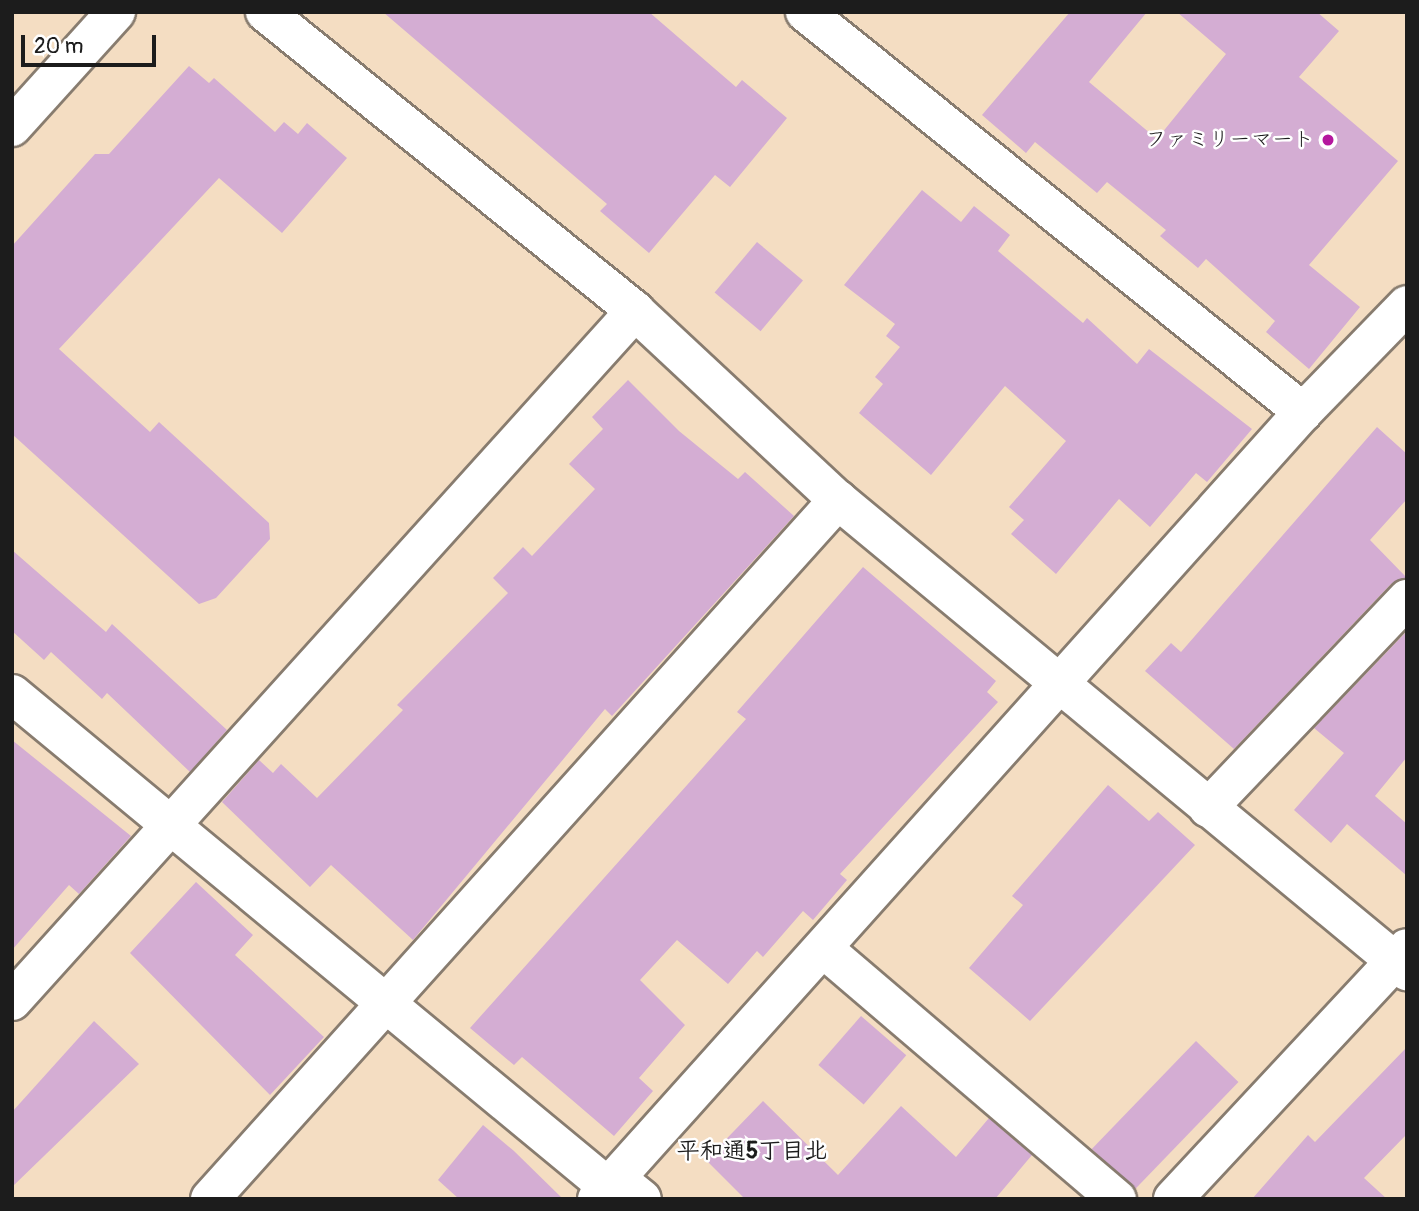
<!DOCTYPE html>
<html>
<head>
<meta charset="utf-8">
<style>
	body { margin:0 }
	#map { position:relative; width:1419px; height:1211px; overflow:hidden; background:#f4ddc2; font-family:Pangolin,"Klee One",sans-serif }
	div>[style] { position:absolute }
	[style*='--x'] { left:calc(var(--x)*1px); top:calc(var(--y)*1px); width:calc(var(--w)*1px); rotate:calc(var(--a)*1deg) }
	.building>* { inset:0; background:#d4add3; transform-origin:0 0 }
	.roads { filter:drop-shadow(2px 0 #887c6f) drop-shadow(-2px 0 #887c6f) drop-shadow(0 2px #887c6f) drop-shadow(0 -2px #887c6f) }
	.minor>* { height:38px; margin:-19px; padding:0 19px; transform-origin:19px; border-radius:19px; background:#fff }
	.dots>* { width:19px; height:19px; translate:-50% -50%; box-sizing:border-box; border:4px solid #fff; border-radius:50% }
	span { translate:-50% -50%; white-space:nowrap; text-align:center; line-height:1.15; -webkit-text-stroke:5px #fff; paint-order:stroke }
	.poi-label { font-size:21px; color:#1c1c1c }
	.right { translate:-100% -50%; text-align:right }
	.neighbourhood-label { font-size:23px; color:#1c1c1c; font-weight:700 }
	.frame { position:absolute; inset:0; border:14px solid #1c1c1c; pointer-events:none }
	.scale { position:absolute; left:21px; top:35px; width:135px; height:32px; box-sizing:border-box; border:4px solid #1c1c1c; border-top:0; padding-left:9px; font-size:21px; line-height:24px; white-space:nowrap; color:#1c1c1c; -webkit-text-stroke:5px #fff; paint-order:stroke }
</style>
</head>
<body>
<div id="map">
	<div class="building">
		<div style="clip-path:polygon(383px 12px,649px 12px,736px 87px,742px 80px,787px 118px,730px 187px,715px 175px,649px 253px,600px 211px,607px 204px)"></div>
		<div style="clip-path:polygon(1070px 12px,1147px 12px,1089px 82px,1157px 139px,1226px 54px,1177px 12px,1317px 12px,1339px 31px,1299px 77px,1398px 161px,1309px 265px,1360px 307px,1309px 369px,1266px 332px,1275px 321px,1206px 259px,1198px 268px,1160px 236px,1166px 230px,1107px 182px,1097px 193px,1035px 142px,1026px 153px,982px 115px)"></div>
		<div style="clip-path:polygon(189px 66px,209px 83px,214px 78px,275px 132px,284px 122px,298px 134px,307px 123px,347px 158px,282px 233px,219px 178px,59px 349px,150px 432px,159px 422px,269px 523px,270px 539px,216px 598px,199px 604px,12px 434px,12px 246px,95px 154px,109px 154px)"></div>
		<div style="clip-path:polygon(922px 190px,961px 222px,974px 206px,1010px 235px,998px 251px,1083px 323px,1087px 318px,1137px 364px,1149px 349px,1252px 429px,1207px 482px,1196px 473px,1150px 527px,1119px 499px,1056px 574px,1011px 534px,1024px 520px,1009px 507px,1066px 441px,1005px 386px,931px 475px,859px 413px,883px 384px,875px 377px,900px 347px,886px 336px,895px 324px,844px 285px)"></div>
		<div style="left:757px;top:242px;width:60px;height:66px;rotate:40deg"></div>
		<div style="clip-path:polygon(628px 380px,679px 431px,738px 479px,745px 472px,794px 516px,612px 716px,605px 709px,413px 940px,331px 865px,310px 887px,222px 802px,259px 760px,273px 773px,281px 764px,317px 798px,403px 710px,397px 705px,508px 593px,493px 578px,523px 547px,532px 556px,595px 489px,569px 464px,603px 429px,592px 417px)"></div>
		<div style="clip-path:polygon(1377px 427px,1407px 454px,1407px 499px,1370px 540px,1407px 578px,1391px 584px,1234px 749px,1145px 671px,1171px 643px,1181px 652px)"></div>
		<div style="clip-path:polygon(12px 550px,106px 632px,112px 624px,227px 730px,190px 772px,107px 693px,102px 699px,51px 652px,44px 660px,12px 631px)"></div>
		<div style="clip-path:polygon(863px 567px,996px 681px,987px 692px,998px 702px,840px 874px,847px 880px,813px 920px,803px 911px,763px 957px,757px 951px,728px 984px,677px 940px,640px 980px,685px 1025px,639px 1078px,653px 1091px,614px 1136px,522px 1057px,514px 1065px,470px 1028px,746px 719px,737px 712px)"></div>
		<div style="clip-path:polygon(1407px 631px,1407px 757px,1375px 796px,1407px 824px,1407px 876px,1347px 824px,1331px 843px,1294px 810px,1344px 753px,1314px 728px)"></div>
		<div style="clip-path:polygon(12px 740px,131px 836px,79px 894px,69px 885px,12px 950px)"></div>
		<div style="clip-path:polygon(1108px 785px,1149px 821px,1158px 812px,1195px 845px,1030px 1021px,969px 968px,1023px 905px,1012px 896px)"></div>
		<div style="clip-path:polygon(196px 882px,253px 935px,235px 955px,324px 1037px,270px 1095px,130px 953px)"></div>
		<div style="left:861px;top:1016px;width:60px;height:65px;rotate:41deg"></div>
		<div style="clip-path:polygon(94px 1021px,139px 1064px,12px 1187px,12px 1112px)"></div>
		<div style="left:1196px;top:1041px;width:59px;height:150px;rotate:44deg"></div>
		<div style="clip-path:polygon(1407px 1047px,1407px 1134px,1364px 1178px,1387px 1199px,1252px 1199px,1308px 1135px,1315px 1142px)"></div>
		<div style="clip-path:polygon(763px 1101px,838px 1175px,901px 1106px,956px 1157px,989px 1118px,1032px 1155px,995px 1199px,745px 1199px,706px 1160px)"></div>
		<div style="clip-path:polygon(483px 1125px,514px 1151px,563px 1199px,459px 1199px,438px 1180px)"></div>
	</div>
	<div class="roads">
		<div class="minor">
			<div style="--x:265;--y:12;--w:476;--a:38.9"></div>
			<div style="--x:635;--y:311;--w:277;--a:43"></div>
			<div style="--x:838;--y:500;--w:739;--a:39.62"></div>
			<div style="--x:805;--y:12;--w:639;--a:38.77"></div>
			<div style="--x:12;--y:127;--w:155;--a:-47.9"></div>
			<div style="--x:12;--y:694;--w:773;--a:39.6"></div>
			<div style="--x:1208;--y:808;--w:289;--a:-46.4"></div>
			<div style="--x:825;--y:950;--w:384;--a:40.5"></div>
			<div style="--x:12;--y:1001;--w:930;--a:-47.92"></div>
			<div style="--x:617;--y:1179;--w:32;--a:39"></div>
			<div style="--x:210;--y:1199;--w:940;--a:-48.06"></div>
			<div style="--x:597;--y:1199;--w:1057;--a:-48.11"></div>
			<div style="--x:1303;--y:412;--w:149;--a:-45.8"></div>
			<div style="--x:1173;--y:1199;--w:343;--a:-47"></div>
		</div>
	</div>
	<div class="dots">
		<div style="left:1328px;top:140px;background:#b5179e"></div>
	</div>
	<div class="poi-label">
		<span class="right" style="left:1314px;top:140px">ファミリーマート</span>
	</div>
	<div class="neighbourhood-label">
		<span style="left:752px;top:1151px">平和通5丁目北</span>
	</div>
	<div class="frame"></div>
	<div class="scale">20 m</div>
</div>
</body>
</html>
